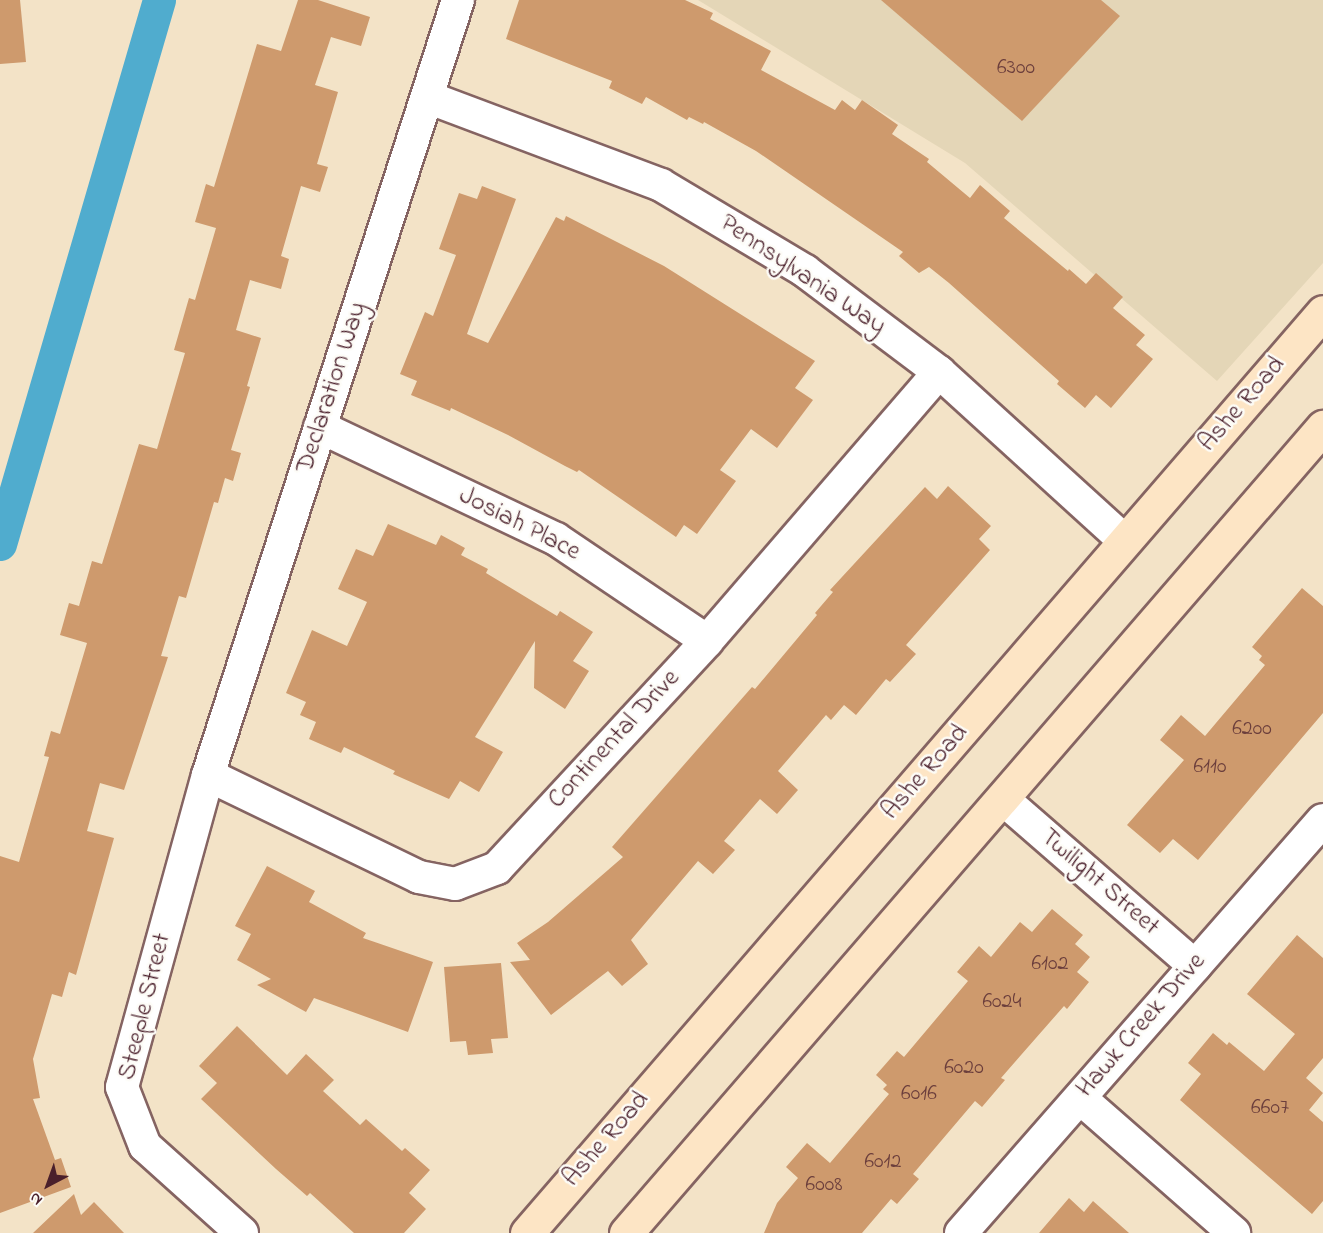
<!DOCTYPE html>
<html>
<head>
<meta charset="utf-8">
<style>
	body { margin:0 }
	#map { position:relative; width:1323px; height:1233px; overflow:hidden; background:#f3e3c7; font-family:"Indie Flower",sans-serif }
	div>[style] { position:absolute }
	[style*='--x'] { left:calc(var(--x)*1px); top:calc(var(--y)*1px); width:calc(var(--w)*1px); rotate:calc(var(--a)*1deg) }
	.built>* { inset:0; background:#e4d6b7 }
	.canal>* { height:33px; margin:-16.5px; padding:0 16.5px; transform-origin:16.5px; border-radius:16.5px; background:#50acce }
	.building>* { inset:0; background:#ce9a6d }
	.roads { filter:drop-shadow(2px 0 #856462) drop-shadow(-2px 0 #856462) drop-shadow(0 2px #856462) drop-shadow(0 -2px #856462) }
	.street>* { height:32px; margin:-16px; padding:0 16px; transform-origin:16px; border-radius:16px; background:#fff }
	.secondary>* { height:33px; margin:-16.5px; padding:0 16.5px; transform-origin:16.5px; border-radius:16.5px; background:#fde5c5 }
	span { translate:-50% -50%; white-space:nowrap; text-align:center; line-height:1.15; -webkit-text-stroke:5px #fdfcf7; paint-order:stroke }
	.number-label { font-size:22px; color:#6b3e3c }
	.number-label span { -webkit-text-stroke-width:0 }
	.street-label { font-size:26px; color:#4a1f2b }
	.north { position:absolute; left:18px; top:1155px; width:60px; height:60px; -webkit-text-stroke:4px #fdfcf7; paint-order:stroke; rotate:221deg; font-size:16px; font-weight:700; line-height:24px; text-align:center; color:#4a1f2b }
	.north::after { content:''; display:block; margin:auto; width:21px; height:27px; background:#4a1f2b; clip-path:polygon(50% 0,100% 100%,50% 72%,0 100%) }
</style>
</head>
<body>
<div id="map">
	<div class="built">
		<div style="clip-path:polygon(698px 0,1323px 0,1323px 263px,1217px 381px,965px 163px)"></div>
	</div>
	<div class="canal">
		<div style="--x:0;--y:544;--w:567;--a:-73.71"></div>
	</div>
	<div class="building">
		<div style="clip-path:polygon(0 0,20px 0,26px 62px,0 64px)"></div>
		<div style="clip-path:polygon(298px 0,318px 0,370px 17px,361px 46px,331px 37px,315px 85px,338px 92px,317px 164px,328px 167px,320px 192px,301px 186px,281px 256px,289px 259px,281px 289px,250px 280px,236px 330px,261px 338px,247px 386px,250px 387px,231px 450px,241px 453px,233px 481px,225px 478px,218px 503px,214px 502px,186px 598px,179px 596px,161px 656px,168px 657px,124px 790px,100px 783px,87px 831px,114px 838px,76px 975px,69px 972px,62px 997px,52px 994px,33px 1059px,40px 1098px,33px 1099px,55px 1160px,61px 1158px,71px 1187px,0 1213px,0 856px,19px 862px,49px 757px,44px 756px,51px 731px,60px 734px,87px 643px,60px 635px,69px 603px,79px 606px,92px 561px,102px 564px,139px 444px,157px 449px,185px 353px,174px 350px,189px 298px,195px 300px,216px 228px,195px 222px,206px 184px,214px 187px,257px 44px,281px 51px)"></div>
		<div style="clip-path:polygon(519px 0,685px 0,713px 13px,710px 19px,771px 51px,761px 70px,835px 110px,842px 100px,855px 110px,862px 100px,898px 125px,892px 134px,929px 159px,927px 162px,970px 198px,980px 185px,1010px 211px,1004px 218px,1068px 271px,1069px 269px,1086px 284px,1096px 273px,1123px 297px,1113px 308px,1145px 335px,1136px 345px,1153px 359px,1111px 408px,1096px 395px,1085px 408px,1057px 384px,1059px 381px,949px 283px,929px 267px,919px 273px,899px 256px,903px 252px,756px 151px,704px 122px,703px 124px,689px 117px,687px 120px,646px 97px,642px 104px,609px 88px,612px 81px,506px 39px)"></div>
		<div style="clip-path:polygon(881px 0,1101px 0,1120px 16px,1022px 121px)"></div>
		<div style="clip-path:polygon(482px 186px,516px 199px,467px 334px,488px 343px,556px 217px,564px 221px,566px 216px,664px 266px,815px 361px,795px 388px,813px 400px,777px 448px,751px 429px,720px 470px,736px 481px,697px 534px,684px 525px,676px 537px,579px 470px,577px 472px,565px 466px,508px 435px,451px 408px,450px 411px,411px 395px,417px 381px,400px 374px,425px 312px,433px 316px,456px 255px,439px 249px,459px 193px,477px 199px)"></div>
		<div style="clip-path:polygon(948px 486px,991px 526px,979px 539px,990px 550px,906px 645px,916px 654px,890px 682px,886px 679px,856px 715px,844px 705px,831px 720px,826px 715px,778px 771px,798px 790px,777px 814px,760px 799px,724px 841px,735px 850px,713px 874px,698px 861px,631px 940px,648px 964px,622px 986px,608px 971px,551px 1015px,510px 962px,530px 960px,517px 943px,548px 922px,623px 857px,612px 847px,752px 687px,755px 689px,817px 615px,815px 613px,833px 592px,830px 590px,925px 487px,937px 499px)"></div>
		<div style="clip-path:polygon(388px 524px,436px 545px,441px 535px,465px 548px,461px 555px,488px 569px,486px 573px,557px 616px,560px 611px,593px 632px,573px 661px,589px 671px,565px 709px,534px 688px,535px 641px,475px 737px,503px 752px,479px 792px,460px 781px,449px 799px,393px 774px,395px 771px,344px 747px,341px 753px,309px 739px,316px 722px,300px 715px,306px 702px,286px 693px,312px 630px,347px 646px,367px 602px,338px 589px,356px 549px,373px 556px)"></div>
		<div style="clip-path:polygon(1302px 588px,1323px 606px,1323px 713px,1198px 860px,1173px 839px,1160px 853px,1127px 825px,1184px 760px,1160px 740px,1181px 715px,1205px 736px,1265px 665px,1259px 660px,1262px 656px,1252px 647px)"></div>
		<div style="clip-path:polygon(267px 866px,315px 891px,309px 902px,366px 933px,363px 938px,433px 962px,408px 1032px,314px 998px,306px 1012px,257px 985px,271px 979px,237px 960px,251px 934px,235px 926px)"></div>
		<div style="clip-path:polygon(1052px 909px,1083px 935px,1075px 944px,1090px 957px,1077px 972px,1089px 982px,1067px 1009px,1064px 1006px,1001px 1078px,1005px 1080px,982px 1107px,975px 1101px,913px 1174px,919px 1179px,897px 1204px,891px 1199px,862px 1233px,764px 1233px,777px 1203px,798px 1178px,786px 1167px,807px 1143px,830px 1163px,889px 1094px,883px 1089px,887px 1085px,876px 1075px,897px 1051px,904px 1057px,968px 981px,957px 972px,979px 946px,991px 957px,1020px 922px,1032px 932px)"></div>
		<div style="clip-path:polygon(1297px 935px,1323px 958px,1323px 1058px,1306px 1078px,1323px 1093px,1309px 1110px,1323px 1122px,1323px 1201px,1312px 1214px,1180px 1100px,1201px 1074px,1188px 1063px,1213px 1033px,1227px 1045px,1229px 1042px,1264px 1071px,1295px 1034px,1247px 994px)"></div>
		<div style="clip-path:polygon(501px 963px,508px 1038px,491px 1039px,493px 1053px,468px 1055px,466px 1041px,450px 1042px,444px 967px)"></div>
		<div style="clip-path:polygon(237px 1026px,287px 1075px,306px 1054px,334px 1080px,323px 1091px,360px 1125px,366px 1119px,402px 1151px,405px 1148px,430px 1170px,409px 1193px,426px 1209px,404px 1233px,354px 1233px,310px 1193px,307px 1196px,276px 1169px,201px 1099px,217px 1083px,199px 1066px)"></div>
		<div style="clip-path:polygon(74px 1194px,81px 1215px,94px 1202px,124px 1233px,33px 1233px)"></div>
		<div style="clip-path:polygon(1069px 1198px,1084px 1212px,1093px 1201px,1129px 1233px,1039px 1233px)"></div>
	</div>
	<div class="roads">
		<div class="street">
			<div style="--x:427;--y:97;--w:250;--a:20.6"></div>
			<div style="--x:661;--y:185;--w:168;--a:30.8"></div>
			<div style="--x:805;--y:271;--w:168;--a:37"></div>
			<div style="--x:939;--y:372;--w:251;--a:42.3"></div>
			<div style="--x:320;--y:427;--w:261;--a:25.4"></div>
			<div style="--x:556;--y:539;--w:182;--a:34"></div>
			<div style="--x:208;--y:775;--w:234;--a:25.8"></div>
			<div style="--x:419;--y:877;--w:37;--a:11"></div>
			<div style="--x:455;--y:884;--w:45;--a:-20.9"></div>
			<div style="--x:497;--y:868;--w:309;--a:-47.2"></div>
			<div style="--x:707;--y:641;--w:355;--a:-49.2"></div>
			<div style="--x:1004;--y:800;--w:253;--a:41"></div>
			<div style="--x:1080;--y:1098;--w:205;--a:41.2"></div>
			<div style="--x:242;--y:1233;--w:130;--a:-138.1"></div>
			<div style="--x:145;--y:1146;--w:63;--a:-111.3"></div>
			<div style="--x:122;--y:1087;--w:324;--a:-74.6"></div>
			<div style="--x:208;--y:775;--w:814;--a:-72.12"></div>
			<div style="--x:961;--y:1233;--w:549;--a:-48.77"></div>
		</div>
		<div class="secondary">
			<div style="--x:527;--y:1233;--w:1217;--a:-49.16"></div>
			<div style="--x:626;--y:1233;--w:1066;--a:-49.15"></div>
		</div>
	</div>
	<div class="number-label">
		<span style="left:1016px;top:69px">6300</span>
		<span style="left:1252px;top:730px">6200</span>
		<span style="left:1210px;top:768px">6110</span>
		<span style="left:1050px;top:965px">6102</span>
		<span style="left:1002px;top:1003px">6024</span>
		<span style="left:964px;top:1069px">6020</span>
		<span style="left:919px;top:1095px">6016</span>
		<span style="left:1270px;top:1109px">6607</span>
		<span style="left:883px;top:1163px">6012</span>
		<span style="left:824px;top:1186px">6008</span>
	</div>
	<div class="street-label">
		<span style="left:802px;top:276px;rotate:34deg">Pennsylvania Way</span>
		<span style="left:333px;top:388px;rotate:-72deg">Declaration Way</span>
		<span style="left:1243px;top:405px;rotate:-49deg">Ashe Road</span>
		<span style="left:519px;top:525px;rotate:27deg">Josiah Place</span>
		<span style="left:615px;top:740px;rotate:-47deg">Continental Drive</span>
		<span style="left:926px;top:773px;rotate:-49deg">Ashe Road</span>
		<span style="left:1099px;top:883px;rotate:41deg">Twilight Street</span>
		<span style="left:146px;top:1007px;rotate:-76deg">Steeple Street</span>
		<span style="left:1142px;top:1026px;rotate:-49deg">Hawk Creek Drive</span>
		<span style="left:607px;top:1140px;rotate:-49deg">Ashe Road</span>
	</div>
	<div class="north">N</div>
</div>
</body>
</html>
